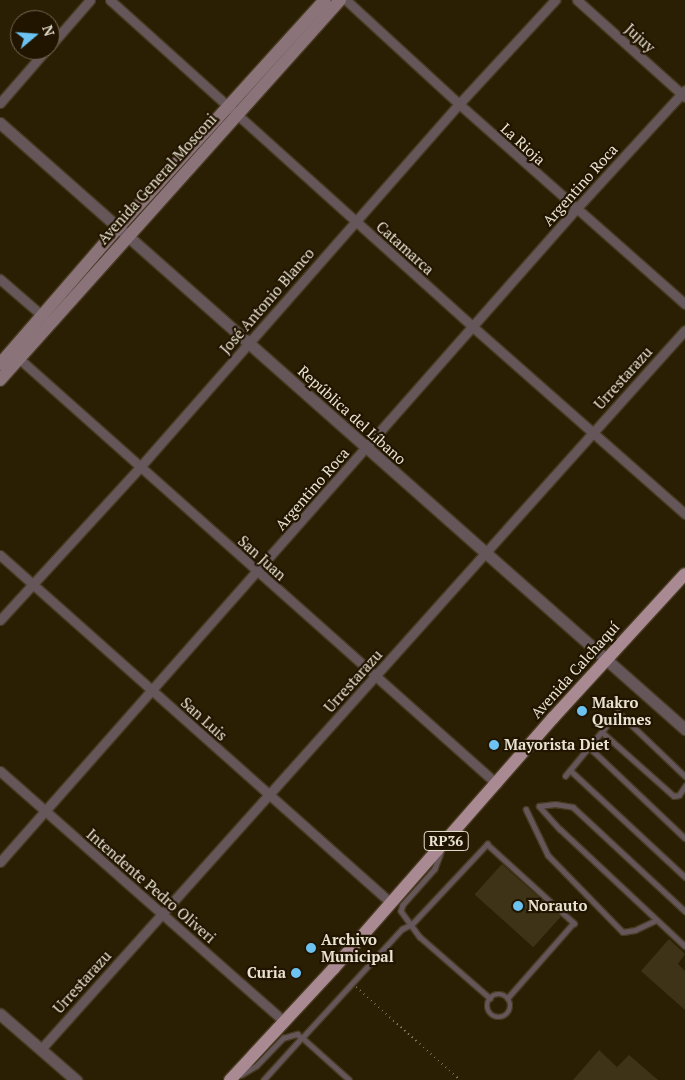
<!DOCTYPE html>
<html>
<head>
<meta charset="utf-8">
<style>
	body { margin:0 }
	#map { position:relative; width:685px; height:1080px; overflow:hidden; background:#2b1f03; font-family:"PT Serif",serif }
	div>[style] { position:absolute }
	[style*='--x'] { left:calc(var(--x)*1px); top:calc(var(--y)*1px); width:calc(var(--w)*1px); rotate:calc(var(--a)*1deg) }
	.building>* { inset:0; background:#3f3317; transform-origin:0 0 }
	.path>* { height:2px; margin-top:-1px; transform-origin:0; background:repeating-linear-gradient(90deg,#807660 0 1px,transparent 0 5px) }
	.roads { filter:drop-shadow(1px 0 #463a20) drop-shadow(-1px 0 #463a20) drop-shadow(0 1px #463a20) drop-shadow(0 -1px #463a20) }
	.service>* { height:4.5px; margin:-2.25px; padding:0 2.25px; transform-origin:2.25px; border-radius:2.25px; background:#65565a }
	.service>.ring { margin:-2.25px; padding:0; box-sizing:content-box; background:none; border:4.5px solid #65565a; border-radius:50% }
	.minor>* { height:9px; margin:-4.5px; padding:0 4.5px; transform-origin:4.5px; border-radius:4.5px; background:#65565a }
	.tertiary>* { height:11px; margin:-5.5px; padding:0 5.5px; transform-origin:5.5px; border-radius:5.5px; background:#65565a }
	.secondary>* { height:12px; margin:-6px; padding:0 6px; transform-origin:6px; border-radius:6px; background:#8b737a }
	.primary>* { height:12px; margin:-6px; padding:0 6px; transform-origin:6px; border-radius:6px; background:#a98a92 }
	.dots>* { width:14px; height:14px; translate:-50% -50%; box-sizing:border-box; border:2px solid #211500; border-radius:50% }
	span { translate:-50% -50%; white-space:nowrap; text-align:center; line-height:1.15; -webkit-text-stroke:4.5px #211500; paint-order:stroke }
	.shield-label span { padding:1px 4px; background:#211500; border:1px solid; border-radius:4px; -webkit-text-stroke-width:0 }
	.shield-label { font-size:14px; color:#eae3d3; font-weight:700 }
	.street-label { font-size:15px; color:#eae3d3 }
	.poi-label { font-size:15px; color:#eae3d3; font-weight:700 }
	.left { translate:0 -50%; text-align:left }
	.right { translate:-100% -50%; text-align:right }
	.north { position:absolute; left:10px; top:10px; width:50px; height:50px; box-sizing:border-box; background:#211500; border:1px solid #716754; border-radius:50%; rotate:72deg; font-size:14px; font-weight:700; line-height:20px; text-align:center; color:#eae3d3 }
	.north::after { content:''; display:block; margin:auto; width:18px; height:22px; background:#6cc3f2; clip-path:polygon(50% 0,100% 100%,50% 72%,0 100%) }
</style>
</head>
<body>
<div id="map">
	<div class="building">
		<div style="left:502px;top:864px;width:79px;height:41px;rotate:42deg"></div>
		<div style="clip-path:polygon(669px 939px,685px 954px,678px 964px,685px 971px,685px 1010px,641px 971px)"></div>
		<div style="clip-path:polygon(599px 1050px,617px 1067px,629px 1055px,658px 1080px,573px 1080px)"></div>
	</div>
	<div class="path">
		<div style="--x:356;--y:987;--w:140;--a:41.8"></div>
	</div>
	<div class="roads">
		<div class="service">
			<div style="--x:602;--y:732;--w:96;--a:41.6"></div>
			<div style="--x:674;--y:796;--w:5;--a:-11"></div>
			<div style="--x:679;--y:795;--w:11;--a:-56"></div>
			<div style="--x:589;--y:747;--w:132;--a:43.5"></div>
			<div style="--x:570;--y:770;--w:157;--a:42.9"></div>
			<div style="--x:565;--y:776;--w:83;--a:-50.4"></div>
			<div style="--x:618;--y:712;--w:93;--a:43.7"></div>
			<div style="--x:539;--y:806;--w:31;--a:48"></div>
			<div style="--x:560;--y:829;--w:171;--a:43.1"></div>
			<div style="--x:539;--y:806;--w:16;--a:-7"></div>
			<div style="--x:555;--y:804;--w:18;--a:9"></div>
			<div style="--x:573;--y:807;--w:153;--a:42.9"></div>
			<div style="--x:526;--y:809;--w:51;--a:64.4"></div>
			<div style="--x:548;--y:855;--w:107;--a:45.8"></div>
			<div style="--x:623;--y:932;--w:12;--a:-9"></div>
			<div style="--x:635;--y:930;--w:23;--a:-25"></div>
			<div style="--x:441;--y:853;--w:17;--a:111"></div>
			<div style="--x:435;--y:869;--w:48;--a:131.6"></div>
			<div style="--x:403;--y:905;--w:6;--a:108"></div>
			<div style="--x:401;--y:911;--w:32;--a:54"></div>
			<div style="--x:420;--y:937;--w:93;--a:41.1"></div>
			<div class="ring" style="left:487px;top:994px;width:19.5px;height:19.5px"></div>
			<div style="--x:241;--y:1075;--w:17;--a:-31"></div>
			<div style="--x:256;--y:1066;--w:39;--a:-46"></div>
			<div style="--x:283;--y:1038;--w:15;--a:-16"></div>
			<div style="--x:297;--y:1034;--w:6;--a:39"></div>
			<div style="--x:302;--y:1038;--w:57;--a:132.1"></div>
			<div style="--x:349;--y:1080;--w:63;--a:-138.2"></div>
			<div style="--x:302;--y:1038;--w:148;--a:-47.5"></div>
			<div style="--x:402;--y:929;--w:11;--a:-27"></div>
			<div style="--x:412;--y:924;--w:110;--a:-46.8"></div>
			<div style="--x:487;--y:844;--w:118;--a:42.2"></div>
			<div style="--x:574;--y:923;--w:100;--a:131.3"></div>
		</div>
		<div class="minor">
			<div style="--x:110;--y:0;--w:489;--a:42"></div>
			<div style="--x:473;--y:327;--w:283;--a:41.4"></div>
			<div style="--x:346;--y:0;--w:154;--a:42.6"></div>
			<div style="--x:459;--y:104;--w:302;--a:41.5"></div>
			<div style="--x:577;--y:0;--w:145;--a:41.9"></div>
			<div style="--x:50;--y:46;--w:61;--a:-49"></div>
			<div style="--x:0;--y:103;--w:70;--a:-49"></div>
			<div style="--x:0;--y:279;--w:61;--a:41"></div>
			<div style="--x:15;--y:355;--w:645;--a:41.67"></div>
			<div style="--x:0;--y:555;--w:523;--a:41.67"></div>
			<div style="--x:0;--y:620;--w:207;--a:-47.5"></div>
			<div style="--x:140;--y:467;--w:483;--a:-48.7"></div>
			<div style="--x:459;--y:104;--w:142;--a:-47.3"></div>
			<div style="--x:0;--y:771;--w:378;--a:41.4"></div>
			<div style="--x:0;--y:862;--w:871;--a:-48.59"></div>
			<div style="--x:576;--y:209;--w:161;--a:-47.5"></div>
			<div style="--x:41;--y:1049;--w:965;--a:-48.15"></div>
		</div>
		<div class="tertiary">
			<div style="--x:0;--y:123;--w:915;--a:41.5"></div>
			<div style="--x:0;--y:1014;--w:101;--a:41"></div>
		</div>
		<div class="secondary">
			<div style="--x:0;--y:364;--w:180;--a:-49.1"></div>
			<div style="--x:118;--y:228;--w:308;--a:-47.8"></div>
			<div style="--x:0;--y:380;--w:510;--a:-48.18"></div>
		</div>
		<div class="primary">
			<div style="--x:230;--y:1080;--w:153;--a:-47.1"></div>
			<div style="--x:334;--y:968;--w:332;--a:-48.8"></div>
			<div style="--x:553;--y:718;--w:195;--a:-47.5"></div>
		</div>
	</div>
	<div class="dots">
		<div style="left:582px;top:711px;background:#6cc3f2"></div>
		<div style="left:494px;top:745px;background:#6cc3f2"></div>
		<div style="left:518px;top:906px;background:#6cc3f2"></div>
		<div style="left:311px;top:948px;background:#6cc3f2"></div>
		<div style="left:296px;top:973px;background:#6cc3f2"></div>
	</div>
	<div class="shield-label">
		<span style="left:446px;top:841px">RP36</span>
	</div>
	<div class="street-label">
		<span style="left:640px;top:38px;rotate:42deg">Jujuy</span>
		<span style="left:523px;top:144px;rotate:42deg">La Rioja</span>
		<span style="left:157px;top:179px;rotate:-48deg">Avenida General Mosconi</span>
		<span style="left:580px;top:185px;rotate:-48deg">Argentino Roca</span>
		<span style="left:405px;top:248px;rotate:42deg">Catamarca</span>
		<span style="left:267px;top:301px;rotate:-49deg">José Antonio Blanco</span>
		<span style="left:623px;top:378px;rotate:-48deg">Urrestarazu</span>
		<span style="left:352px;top:415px;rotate:42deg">República del Líbano</span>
		<span style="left:312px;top:489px;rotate:-49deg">Argentino Roca</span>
		<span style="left:262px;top:558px;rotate:42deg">San Juan</span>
		<span style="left:575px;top:670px;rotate:-48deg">Avenida Calchaquí</span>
		<span style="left:353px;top:681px;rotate:-48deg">Urrestarazu</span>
		<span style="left:204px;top:719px;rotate:42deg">San Luis</span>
		<span style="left:151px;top:886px;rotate:41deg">Intendente Pedro Oliveri</span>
		<span style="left:82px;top:982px;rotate:-48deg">Urrestarazu</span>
	</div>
	<div class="poi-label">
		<span class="left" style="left:592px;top:711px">Makro<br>Quilmes</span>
		<span class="left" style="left:504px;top:745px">Mayorista Diet</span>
		<span class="left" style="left:528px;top:906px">Norauto</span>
		<span class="left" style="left:321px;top:948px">Archivo<br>Municipal</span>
		<span class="right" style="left:286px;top:973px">Curia</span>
	</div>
	<div class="north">N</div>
</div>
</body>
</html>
